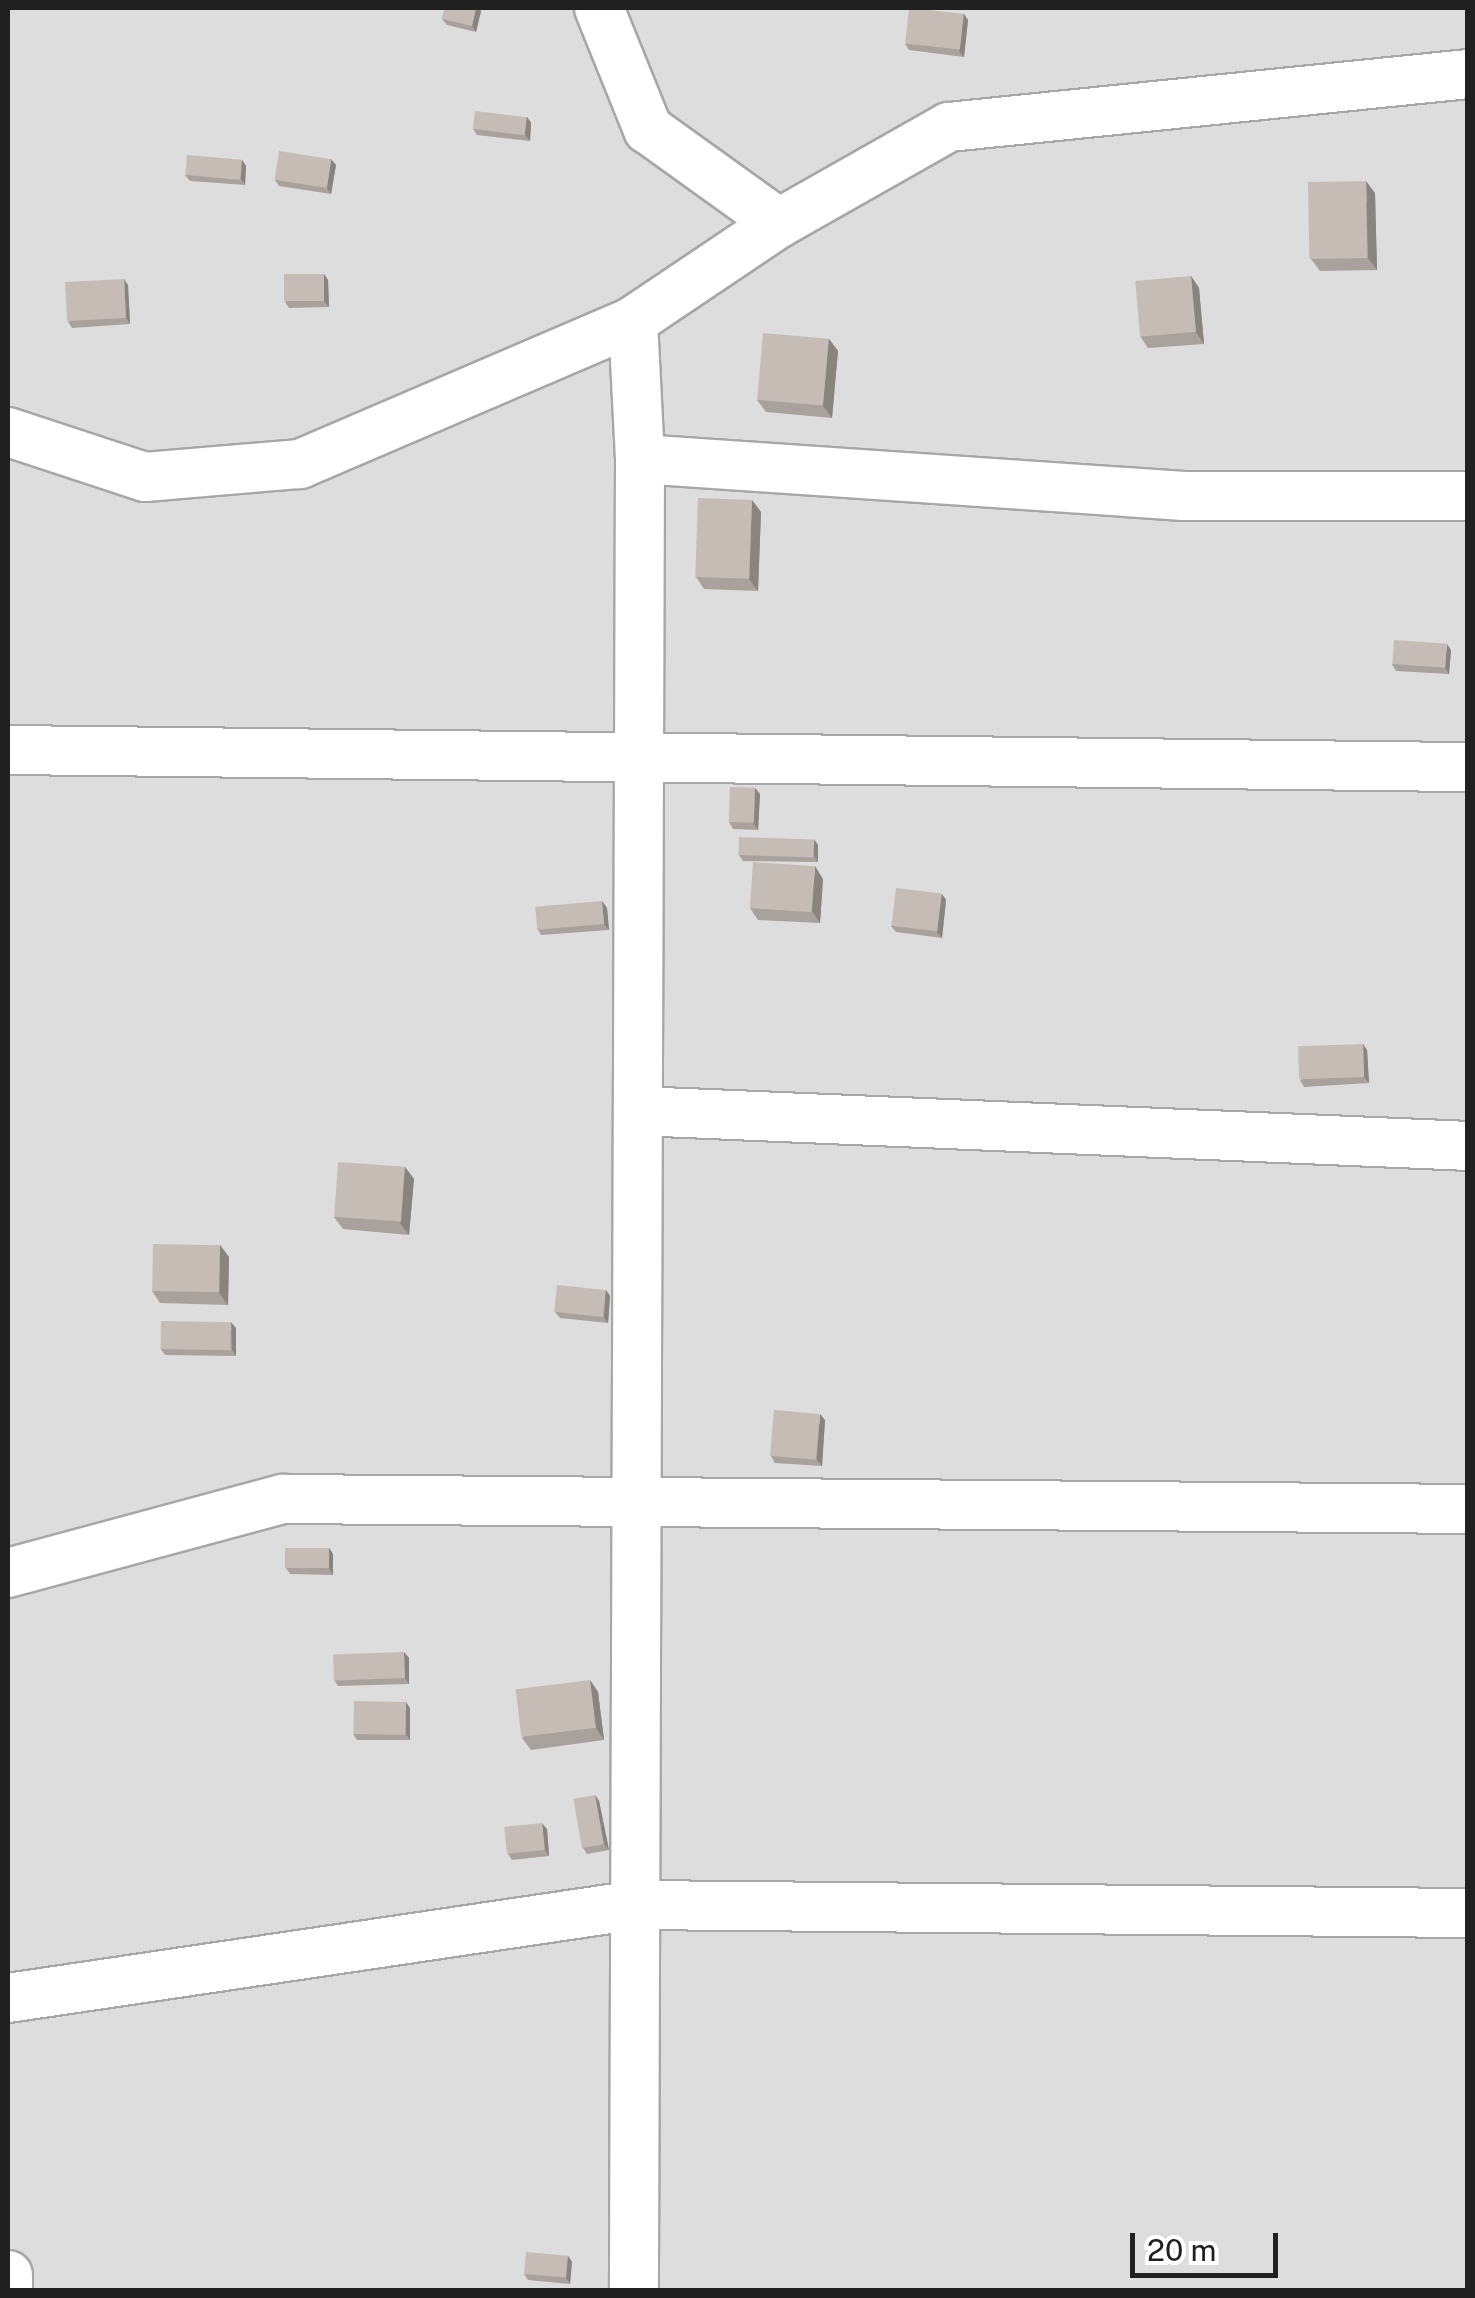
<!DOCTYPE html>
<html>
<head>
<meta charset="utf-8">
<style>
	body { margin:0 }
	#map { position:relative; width:1475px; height:2298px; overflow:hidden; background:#f0ede6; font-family:"Public Sans",sans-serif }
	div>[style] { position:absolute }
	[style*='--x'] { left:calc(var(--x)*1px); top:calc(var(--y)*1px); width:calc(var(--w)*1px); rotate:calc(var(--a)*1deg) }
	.residential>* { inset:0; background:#dedddd; transform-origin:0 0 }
	.roads { filter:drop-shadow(2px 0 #a7a7a7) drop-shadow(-2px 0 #a7a7a7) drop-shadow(0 2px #a7a7a7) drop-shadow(0 -2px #a7a7a7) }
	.minor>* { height:48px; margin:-24px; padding:0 24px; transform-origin:24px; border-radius:24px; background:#fff }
	.wall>* { inset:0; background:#a9a29c }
	.shaded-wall>* { inset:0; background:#8a847f }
	.building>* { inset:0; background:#c5bcb5; transform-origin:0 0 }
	span { translate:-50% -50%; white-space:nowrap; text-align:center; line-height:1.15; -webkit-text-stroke:8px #fff; paint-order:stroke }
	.frame { position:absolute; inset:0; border:10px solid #202020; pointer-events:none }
	.scale { position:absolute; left:1130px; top:2233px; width:148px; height:45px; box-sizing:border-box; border:5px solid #202020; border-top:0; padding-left:12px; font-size:30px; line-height:35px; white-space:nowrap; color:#202020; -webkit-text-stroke:8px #fff; paint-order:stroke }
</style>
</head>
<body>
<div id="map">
	<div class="residential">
		<div style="left:8px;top:8px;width:1459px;height:2282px"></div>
	</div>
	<div class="roads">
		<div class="minor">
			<div style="--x:599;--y:8;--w:131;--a:68"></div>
			<div style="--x:648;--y:129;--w:161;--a:35.7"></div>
			<div style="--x:633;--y:321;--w:138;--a:87.1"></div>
			<div style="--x:640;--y:459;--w:1831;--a:90.19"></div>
			<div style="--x:8;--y:432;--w:144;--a:18.2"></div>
			<div style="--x:145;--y:477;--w:156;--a:-4.8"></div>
			<div style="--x:300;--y:464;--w:362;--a:-23.2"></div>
			<div style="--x:633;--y:321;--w:176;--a:-33.9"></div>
			<div style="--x:779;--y:223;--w:195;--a:-29.5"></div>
			<div style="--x:949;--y:127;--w:522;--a:-5.83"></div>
			<div style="--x:640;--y:459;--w:545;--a:3.89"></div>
			<div style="--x:1184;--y:496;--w:284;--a:0"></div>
			<div style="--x:8;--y:750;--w:1460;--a:0.67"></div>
			<div style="--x:638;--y:1111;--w:831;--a:2.41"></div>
			<div style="--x:8;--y:1573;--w:285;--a:-15.1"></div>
			<div style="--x:283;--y:1499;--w:1185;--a:0.48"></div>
			<div style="--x:8;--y:1998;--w:635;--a:-8.42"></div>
			<div style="--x:636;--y:1905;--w:832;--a:0.55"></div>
			<div style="--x:8;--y:2275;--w:15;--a:90"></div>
		</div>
	</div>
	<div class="wall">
		<div style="clip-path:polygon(445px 8px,478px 8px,481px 11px,476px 32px,447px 25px,442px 19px)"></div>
		<div style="clip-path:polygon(964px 14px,968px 20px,964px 57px,909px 50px,905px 44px)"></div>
		<div style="clip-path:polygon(527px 117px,531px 123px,530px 141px,477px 135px,473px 129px)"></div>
		<div style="clip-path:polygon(331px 159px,336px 165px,331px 194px,279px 186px,275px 180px)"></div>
		<div style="clip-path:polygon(242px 160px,246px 166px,245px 185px,190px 181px,185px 175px)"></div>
		<div style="clip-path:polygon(1375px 193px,1377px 270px,1320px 271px,1311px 259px)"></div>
		<div style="clip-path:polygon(324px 274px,328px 280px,329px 307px,289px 308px,285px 302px)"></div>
		<div style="clip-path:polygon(1191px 276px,1199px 288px,1204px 344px,1148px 348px,1140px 336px)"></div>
		<div style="clip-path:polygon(128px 285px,130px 324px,72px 328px,68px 322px)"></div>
		<div style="clip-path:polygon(829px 339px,838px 351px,832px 418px,766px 412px,757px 400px)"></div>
		<div style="clip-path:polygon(752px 500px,761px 512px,758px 591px,704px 589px,696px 577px)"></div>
		<div style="clip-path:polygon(1451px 650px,1449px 674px,1396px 671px,1392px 664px)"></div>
		<div style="clip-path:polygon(755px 788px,760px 794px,758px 830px,733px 829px,729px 822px)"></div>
		<div style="clip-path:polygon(818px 845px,818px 862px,743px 861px,739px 855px)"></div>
		<div style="clip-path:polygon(823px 879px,820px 923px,758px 920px,750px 908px)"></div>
		<div style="clip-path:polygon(942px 894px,946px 900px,942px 938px,896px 932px,891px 926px)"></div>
		<div style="clip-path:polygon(602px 901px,607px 908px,609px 930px,541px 935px,537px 928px)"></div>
		<div style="clip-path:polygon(1367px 1050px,1369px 1083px,1304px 1087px,1300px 1080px)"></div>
		<div style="clip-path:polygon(405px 1167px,414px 1179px,409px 1235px,343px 1229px,334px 1217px)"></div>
		<div style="clip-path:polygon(220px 1245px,229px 1257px,228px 1305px,160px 1303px,152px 1291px)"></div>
		<div style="clip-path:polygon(606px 1290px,610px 1296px,608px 1323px,560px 1318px,555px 1312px)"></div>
		<div style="clip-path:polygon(236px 1328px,236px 1356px,165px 1355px,161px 1349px)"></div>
		<div style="clip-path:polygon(825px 1420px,822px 1466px,775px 1463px,771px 1456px)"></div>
		<div style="clip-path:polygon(329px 1548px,333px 1554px,333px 1575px,290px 1574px,286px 1568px)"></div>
		<div style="clip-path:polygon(404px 1652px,409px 1658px,409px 1684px,338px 1686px,334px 1680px)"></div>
		<div style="clip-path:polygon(590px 1680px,598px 1692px,604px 1740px,531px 1750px,522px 1738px)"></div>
		<div style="clip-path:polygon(410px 1708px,410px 1740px,357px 1740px,353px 1734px)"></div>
		<div style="clip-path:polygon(595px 1795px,599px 1801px,609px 1850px,587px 1854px,583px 1848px)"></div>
		<div style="clip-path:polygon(547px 1829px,549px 1856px,512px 1860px,508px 1854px)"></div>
		<div style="clip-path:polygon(568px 2256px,572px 2262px,570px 2284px,528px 2280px,524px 2274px)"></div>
	</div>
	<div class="shaded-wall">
		<div style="clip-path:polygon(476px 8px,478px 8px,481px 11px,476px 32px,472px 26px)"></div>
		<div style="clip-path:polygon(964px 14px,968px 20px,964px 57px,959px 51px)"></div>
		<div style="clip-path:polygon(527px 117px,531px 123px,530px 141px,525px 135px)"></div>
		<div style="clip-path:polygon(331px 159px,336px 165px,331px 194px,327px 188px)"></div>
		<div style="clip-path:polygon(242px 160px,246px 166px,245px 185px,241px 179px)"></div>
		<div style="clip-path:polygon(1366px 181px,1375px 193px,1377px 270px,1368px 258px)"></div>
		<div style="clip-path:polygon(324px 274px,328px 280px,329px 307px,324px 301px)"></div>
		<div style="clip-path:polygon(1191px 276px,1199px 288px,1204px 344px,1196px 332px)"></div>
		<div style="clip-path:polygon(124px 279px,128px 285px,130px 324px,126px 318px)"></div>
		<div style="clip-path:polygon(829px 339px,838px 351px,832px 418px,823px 406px)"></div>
		<div style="clip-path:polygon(752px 500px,761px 512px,758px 591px,749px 579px)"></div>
		<div style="clip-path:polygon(1447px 644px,1451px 650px,1449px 674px,1445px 668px)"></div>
		<div style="clip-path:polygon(755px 788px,760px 794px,758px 830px,754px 824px)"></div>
		<div style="clip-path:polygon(814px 839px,818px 845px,818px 862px,814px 856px)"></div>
		<div style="clip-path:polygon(815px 866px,823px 879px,820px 923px,812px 911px)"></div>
		<div style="clip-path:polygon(942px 894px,946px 900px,942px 938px,937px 932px)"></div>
		<div style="clip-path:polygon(602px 901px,607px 908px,609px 930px,604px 924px)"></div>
		<div style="clip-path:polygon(1363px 1044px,1367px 1050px,1369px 1083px,1364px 1077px)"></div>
		<div style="clip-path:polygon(405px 1167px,414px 1179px,409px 1235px,400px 1223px)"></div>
		<div style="clip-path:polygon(220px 1245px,229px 1257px,228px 1305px,219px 1293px)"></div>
		<div style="clip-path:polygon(606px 1290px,610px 1296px,608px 1323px,604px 1317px)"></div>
		<div style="clip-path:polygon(231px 1322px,236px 1328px,236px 1356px,232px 1350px)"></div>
		<div style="clip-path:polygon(820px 1414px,825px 1420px,822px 1466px,817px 1460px)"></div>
		<div style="clip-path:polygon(329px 1548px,333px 1554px,333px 1575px,329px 1568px)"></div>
		<div style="clip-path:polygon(404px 1652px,409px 1658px,409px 1684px,405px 1678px)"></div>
		<div style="clip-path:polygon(590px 1680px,598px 1692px,604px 1740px,596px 1728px)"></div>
		<div style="clip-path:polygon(406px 1702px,410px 1708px,410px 1740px,406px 1734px)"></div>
		<div style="clip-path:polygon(595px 1795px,599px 1801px,609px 1850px,604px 1844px)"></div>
		<div style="clip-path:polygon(542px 1823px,547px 1829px,549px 1856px,545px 1850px)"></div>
		<div style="clip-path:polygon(568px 2256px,572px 2262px,570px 2284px,566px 2278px)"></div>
	</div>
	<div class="building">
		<div style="clip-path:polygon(445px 8px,476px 8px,472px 26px,442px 19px)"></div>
		<div style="left:909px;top:8px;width:55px;height:36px;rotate:6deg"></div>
		<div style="left:475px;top:111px;width:52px;height:18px;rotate:7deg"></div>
		<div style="left:279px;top:151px;width:53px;height:29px;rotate:9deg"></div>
		<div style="left:187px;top:155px;width:55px;height:20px;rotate:5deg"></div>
		<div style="left:1366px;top:181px;width:77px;height:58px;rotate:89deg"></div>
		<div style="left:324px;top:274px;width:27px;height:40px;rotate:90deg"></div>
		<div style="left:1191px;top:276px;width:56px;height:56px;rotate:85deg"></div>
		<div style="left:124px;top:279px;width:39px;height:59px;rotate:87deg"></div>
		<div style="left:763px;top:333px;width:66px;height:67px;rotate:5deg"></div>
		<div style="left:698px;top:498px;width:54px;height:79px;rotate:2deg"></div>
		<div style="left:1394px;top:640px;width:53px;height:24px;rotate:4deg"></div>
		<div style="left:730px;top:787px;width:25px;height:35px;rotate:2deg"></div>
		<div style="left:739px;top:837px;width:75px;height:18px;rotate:2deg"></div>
		<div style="left:753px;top:862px;width:62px;height:46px;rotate:4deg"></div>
		<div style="left:896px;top:888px;width:46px;height:38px;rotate:7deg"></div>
		<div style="left:602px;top:901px;width:23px;height:67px;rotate:85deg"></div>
		<div style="left:1363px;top:1044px;width:33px;height:65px;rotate:88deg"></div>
		<div style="left:338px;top:1162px;width:67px;height:55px;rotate:4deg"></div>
		<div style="left:153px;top:1244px;width:67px;height:47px;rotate:1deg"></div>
		<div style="left:557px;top:1285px;width:49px;height:27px;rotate:6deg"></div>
		<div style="left:161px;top:1321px;width:70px;height:28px;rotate:1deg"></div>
		<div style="left:774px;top:1410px;width:46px;height:46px;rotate:5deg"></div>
		<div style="left:285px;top:1548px;width:44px;height:20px"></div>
		<div style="left:404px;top:1652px;width:26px;height:71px;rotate:88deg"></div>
		<div style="left:590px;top:1680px;width:48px;height:75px;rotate:83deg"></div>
		<div style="left:354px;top:1701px;width:52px;height:33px;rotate:1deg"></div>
		<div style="left:595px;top:1795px;width:50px;height:22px;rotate:80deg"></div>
		<div style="left:542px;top:1823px;width:27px;height:38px;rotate:84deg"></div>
		<div style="left:526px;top:2252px;width:42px;height:22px;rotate:5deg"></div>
	</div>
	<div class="frame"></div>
	<div class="scale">20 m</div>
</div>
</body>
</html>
